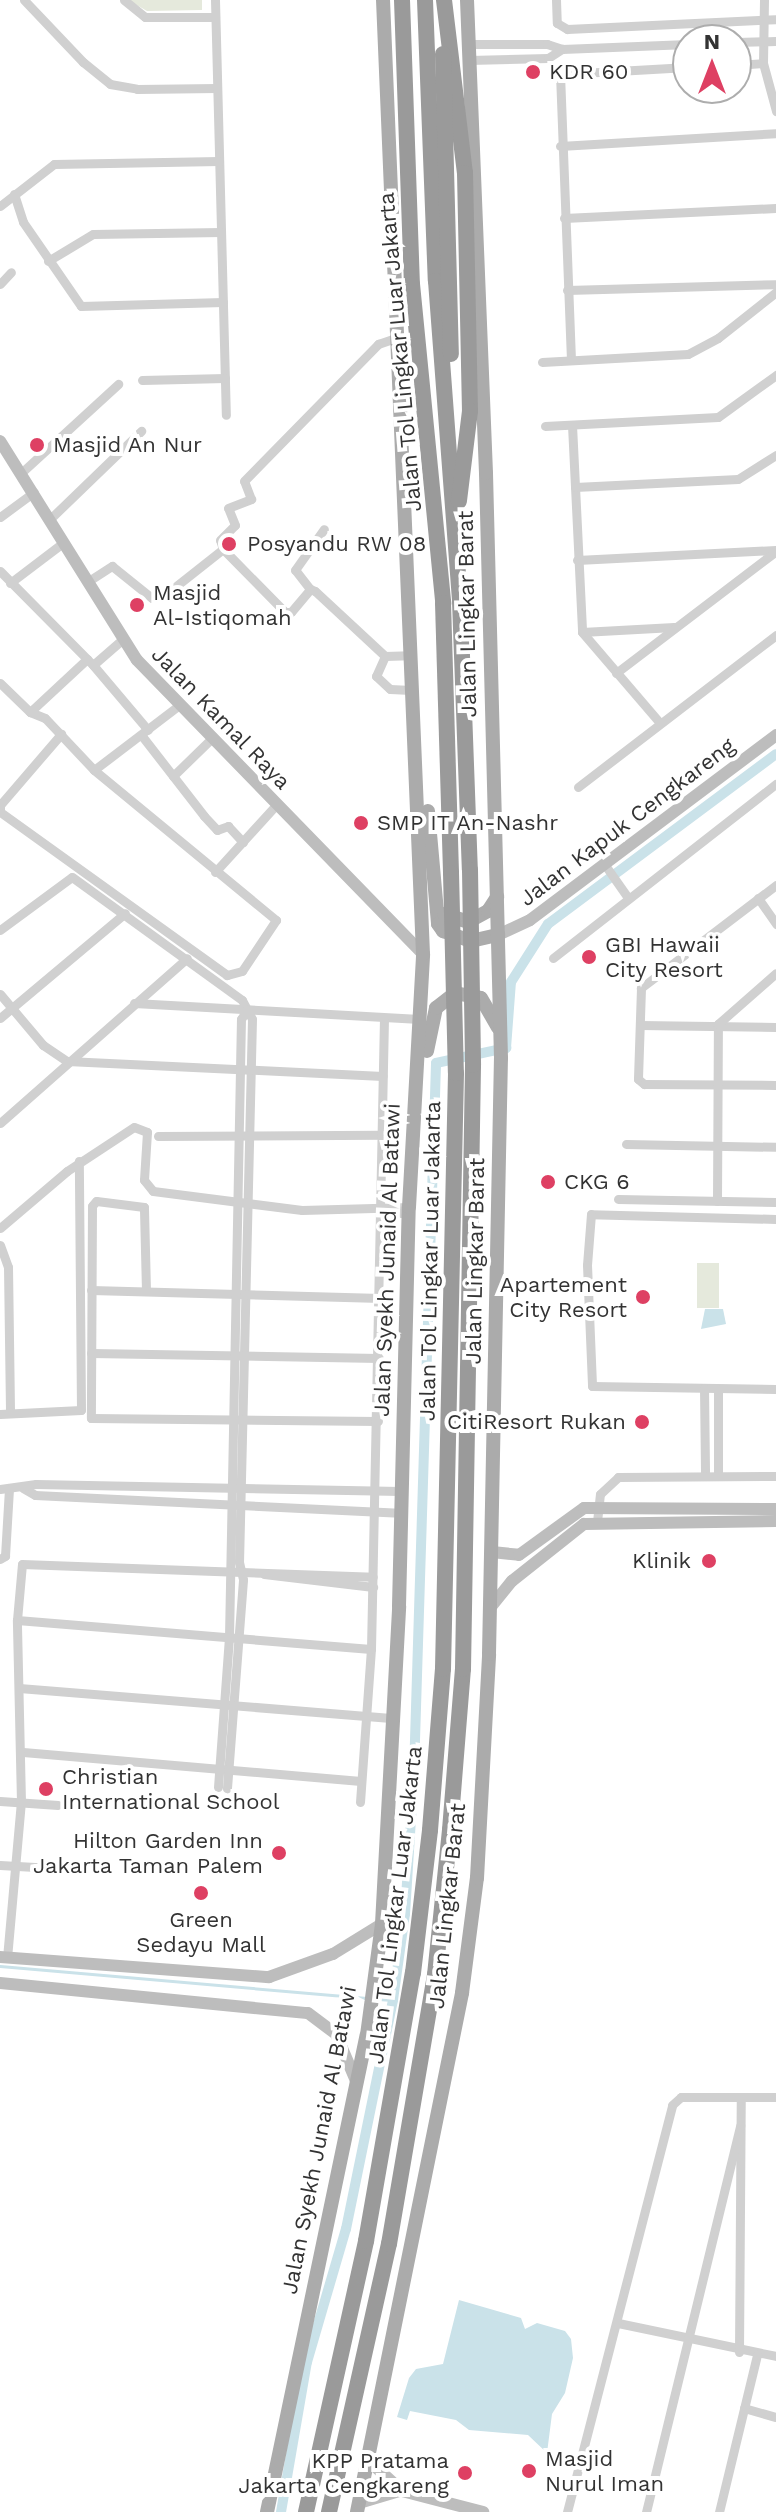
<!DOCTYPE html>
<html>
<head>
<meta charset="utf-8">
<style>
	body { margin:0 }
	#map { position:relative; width:776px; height:2512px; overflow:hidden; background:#fff; font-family:"Work Sans",sans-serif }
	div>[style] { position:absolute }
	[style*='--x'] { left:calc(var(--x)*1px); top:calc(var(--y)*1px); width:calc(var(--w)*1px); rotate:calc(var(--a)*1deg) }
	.green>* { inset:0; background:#e5e9dc; transform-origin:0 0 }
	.water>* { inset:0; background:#cae2e9 }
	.stream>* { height:3px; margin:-1.5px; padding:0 1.5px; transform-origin:1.5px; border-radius:1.5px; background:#cae2e9 }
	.canal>* { height:10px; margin:-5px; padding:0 5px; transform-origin:5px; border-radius:5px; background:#cae2e9 }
	.street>* { height:9px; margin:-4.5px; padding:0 4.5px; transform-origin:4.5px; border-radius:4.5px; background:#d0d0d0 }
	.secondary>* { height:12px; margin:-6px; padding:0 6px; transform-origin:6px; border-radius:6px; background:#bdbdbd }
	.primary>* { height:14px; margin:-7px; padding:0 7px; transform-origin:7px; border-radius:7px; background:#ababab }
	.highway>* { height:16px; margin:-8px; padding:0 8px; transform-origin:8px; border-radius:8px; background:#9a9a9a }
	.highway-bridge>* { height:16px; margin:-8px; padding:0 8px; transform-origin:8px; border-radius:8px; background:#9a9a9a }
	.dots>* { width:22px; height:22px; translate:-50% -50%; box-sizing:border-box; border:4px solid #fff; border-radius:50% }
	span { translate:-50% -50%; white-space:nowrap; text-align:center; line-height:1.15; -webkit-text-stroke:8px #fff; paint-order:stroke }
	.poi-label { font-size:22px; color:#333 }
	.left { translate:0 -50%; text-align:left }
	.right { translate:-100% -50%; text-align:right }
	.street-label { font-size:22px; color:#333 }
	.north { position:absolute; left:672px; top:24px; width:80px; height:80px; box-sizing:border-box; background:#fff; border:2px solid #adadad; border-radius:50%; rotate:0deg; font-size:22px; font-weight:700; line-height:32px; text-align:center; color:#333 }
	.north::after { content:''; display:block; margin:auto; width:28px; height:36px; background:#de4063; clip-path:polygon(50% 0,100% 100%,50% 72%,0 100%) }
</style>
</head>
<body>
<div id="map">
	<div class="green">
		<div style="clip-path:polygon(128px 0,202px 0,202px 10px,147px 11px)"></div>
		<div style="left:697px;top:1263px;width:22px;height:45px"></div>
	</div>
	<div class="water">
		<div style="clip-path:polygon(705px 1309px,723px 1309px,726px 1324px,701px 1329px)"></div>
		<div style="clip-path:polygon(459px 2300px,521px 2318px,525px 2329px,537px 2323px,565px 2331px,571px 2339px,573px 2358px,565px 2393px,552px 2414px,547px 2453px,528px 2435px,469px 2430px,456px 2420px,410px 2411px,407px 2420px,397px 2417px,409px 2378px,416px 2369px,443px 2364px)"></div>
	</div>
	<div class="stream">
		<div style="--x:0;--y:1966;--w:368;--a:5"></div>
		<div style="--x:378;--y:1999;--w:15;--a:4"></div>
	</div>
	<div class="canal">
		<div style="--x:281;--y:2512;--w:152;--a:-80.2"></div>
		<div style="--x:307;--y:2362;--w:139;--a:-73.7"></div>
		<div style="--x:346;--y:2229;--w:234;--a:-78.4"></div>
		<div style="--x:393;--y:2000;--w:87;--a:-82.1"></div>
		<div style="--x:405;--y:1914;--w:142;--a:-86.4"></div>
		<div style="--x:414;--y:1772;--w:709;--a:-88.22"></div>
		<div style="--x:436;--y:1063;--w:72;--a:-12.1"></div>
		<div style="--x:506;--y:1048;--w:66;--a:-85.7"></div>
		<div style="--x:511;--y:982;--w:69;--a:-57.5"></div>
		<div style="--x:548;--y:924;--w:284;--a:-36.7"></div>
	</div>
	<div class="street">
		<div style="--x:24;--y:0;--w:86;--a:46.4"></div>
		<div style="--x:83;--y:62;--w:35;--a:39"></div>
		<div style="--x:110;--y:84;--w:27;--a:10"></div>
		<div style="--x:137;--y:89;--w:80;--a:-0.7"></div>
		<div style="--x:124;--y:0;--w:27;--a:39"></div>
		<div style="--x:145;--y:17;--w:70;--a:0"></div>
		<div style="--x:215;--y:0;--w:415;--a:88.5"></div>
		<div style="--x:556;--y:0;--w:23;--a:88"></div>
		<div style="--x:557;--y:23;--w:12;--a:31"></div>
		<div style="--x:567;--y:29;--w:209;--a:-2.7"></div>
		<div style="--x:764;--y:0;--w:63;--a:90.9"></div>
		<div style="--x:763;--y:63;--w:50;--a:74.8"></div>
		<div style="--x:736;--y:42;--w:40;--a:-1.4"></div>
		<div style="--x:468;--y:44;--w:79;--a:0"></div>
		<div style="--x:547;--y:44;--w:16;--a:18"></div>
		<div style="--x:562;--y:49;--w:126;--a:-2.3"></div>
		<div style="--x:469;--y:60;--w:79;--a:-1.5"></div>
		<div style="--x:548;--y:58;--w:17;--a:-33"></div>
		<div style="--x:736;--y:65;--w:27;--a:-4"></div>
		<div style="--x:560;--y:146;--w:216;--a:-3.4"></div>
		<div style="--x:14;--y:194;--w:29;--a:72"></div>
		<div style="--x:23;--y:222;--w:102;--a:55.4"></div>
		<div style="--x:81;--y:306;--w:142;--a:-1.6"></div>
		<div style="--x:0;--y:206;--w:68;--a:-37.9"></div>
		<div style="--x:54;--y:164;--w:165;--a:-1"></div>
		<div style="--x:564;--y:218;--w:212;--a:-2.7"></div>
		<div style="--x:48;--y:261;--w:52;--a:-31"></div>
		<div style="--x:93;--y:234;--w:128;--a:-0.9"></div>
		<div style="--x:0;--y:284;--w:16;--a:-47"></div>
		<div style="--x:567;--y:290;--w:209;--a:-1.6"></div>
		<div style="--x:571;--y:360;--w:282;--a:-92.2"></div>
		<div style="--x:560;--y:78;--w:6;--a:-45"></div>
		<div style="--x:564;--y:74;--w:124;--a:-3.2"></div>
		<div style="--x:542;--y:362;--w:146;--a:-3.1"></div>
		<div style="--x:688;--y:354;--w:34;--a:-28"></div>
		<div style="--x:718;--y:338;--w:74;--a:-38.4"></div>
		<div style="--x:142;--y:380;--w:83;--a:-1.4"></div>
		<div style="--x:572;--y:425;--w:207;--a:87.2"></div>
		<div style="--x:582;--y:632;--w:120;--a:49.4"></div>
		<div style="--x:545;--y:426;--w:173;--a:-3"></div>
		<div style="--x:718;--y:417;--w:72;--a:-35.9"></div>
		<div style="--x:21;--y:473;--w:132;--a:-42.5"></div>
		<div style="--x:575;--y:487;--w:163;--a:-2.8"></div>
		<div style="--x:738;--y:479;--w:45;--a:-32.3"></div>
		<div style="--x:0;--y:517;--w:42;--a:-36.3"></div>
		<div style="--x:50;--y:519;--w:127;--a:-44"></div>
		<div style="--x:223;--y:549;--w:9;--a:-108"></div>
		<div style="--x:220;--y:540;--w:21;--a:-45"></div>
		<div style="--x:235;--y:525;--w:18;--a:-112"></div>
		<div style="--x:228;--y:508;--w:25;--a:-21"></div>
		<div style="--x:251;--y:499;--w:19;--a:-111"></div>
		<div style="--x:244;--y:481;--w:192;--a:-45.6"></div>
		<div style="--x:378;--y:344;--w:21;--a:-19"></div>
		<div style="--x:223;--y:549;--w:88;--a:45.5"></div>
		<div style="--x:285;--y:612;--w:6;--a:0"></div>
		<div style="--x:291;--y:612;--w:30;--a:-50"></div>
		<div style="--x:310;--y:589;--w:5;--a:22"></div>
		<div style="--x:315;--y:591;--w:96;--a:42.9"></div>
		<div style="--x:385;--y:656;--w:24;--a:-2"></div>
		<div style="--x:577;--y:560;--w:199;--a:-2.9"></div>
		<div style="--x:0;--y:571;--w:132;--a:45.3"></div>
		<div style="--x:93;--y:665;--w:85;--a:49.8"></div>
		<div style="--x:87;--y:582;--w:30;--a:-33"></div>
		<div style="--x:112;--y:566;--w:51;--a:38.7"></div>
		<div style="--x:152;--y:598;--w:9;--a:0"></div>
		<div style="--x:161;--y:598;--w:79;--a:-38.3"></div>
		<div style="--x:10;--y:583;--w:68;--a:-37.2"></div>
		<div style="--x:310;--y:589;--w:24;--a:-128"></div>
		<div style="--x:295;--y:570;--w:50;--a:-54.7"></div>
		<div style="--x:582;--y:632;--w:92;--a:-3.1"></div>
		<div style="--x:385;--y:656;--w:22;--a:114"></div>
		<div style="--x:376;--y:676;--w:19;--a:43"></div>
		<div style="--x:390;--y:689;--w:21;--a:3"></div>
		<div style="--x:93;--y:665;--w:40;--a:-41"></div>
		<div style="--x:616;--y:673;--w:201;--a:-37.3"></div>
		<div style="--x:0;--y:683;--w:42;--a:44"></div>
		<div style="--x:30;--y:712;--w:16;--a:22"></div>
		<div style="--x:45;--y:718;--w:71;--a:46.7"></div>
		<div style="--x:94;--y:770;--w:236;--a:39.5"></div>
		<div style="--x:276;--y:920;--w:61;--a:123.7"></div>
		<div style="--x:242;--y:971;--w:16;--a:165"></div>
		<div style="--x:227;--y:975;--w:279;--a:-144.3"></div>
		<div style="--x:0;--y:812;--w:7;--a:-90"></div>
		<div style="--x:0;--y:805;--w:94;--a:-49.3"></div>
		<div style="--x:30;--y:712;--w:78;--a:-42.9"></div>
		<div style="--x:142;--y:736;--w:101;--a:52.2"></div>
		<div style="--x:204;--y:816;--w:19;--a:47"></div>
		<div style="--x:217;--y:830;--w:12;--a:-20"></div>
		<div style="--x:228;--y:826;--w:22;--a:47"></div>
		<div style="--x:94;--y:770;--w:106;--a:-37.3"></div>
		<div style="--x:173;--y:776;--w:53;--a:-44.2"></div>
		<div style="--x:578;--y:787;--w:250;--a:-37.5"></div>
		<div style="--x:605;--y:865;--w:39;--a:55"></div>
		<div style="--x:215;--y:872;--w:91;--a:-47.7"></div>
		<div style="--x:776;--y:885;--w:170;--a:142.7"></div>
		<div style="--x:641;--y:988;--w:91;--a:91.9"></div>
		<div style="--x:638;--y:1079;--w:8;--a:40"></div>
		<div style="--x:644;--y:1084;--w:132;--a:0.4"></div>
		<div style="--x:758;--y:898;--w:32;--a:55"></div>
		<div style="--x:0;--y:930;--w:89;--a:-36.4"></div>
		<div style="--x:72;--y:877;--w:210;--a:35.9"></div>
		<div style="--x:242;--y:1000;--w:21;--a:62"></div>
		<div style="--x:252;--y:1019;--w:543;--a:91.37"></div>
		<div style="--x:239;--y:1562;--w:18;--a:77"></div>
		<div style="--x:243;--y:1580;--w:209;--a:94.4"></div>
		<div style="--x:553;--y:958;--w:283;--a:-38"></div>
		<div style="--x:0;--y:994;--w:67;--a:49.9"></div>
		<div style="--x:43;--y:1045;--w:29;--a:34"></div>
		<div style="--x:67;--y:1061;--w:316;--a:2.7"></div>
		<div style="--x:134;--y:1003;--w:286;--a:3.2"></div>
		<div style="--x:0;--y:1018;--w:163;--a:-40"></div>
		<div style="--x:640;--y:1025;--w:136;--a:0.8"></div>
		<div style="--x:0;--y:1123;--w:249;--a:-41.4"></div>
		<div style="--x:158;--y:1136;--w:224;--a:-0.3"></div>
		<div style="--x:626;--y:1144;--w:150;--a:1.1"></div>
		<div style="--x:618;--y:1199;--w:158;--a:1.1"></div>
		<div style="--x:717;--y:1201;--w:177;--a:-89.7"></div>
		<div style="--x:718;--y:1024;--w:77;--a:-41.3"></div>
		<div style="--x:382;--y:1211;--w:27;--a:6"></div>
		<div style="--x:776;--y:1219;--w:185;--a:-178.5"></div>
		<div style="--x:591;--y:1214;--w:51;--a:94.5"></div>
		<div style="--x:587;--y:1265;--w:121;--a:87.6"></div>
		<div style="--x:592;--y:1386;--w:184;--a:0.9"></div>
		<div style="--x:0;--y:1228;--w:88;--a:-40.4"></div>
		<div style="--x:67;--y:1171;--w:80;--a:-33.3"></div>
		<div style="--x:134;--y:1127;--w:14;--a:21"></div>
		<div style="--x:147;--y:1132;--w:48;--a:93.6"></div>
		<div style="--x:144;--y:1180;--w:14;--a:51"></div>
		<div style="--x:153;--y:1191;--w:150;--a:7.3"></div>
		<div style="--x:302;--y:1210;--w:107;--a:-1.6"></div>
		<div style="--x:0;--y:1245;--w:23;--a:70"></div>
		<div style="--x:8;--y:1267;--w:146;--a:89.2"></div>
		<div style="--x:91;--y:1290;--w:290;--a:1.6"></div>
		<div style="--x:146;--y:1291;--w:84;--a:-91.4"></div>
		<div style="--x:144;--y:1207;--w:48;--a:-172.9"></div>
		<div style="--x:96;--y:1201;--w:6;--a:129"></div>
		<div style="--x:92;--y:1206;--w:212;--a:90.3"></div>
		<div style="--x:91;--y:1418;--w:287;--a:0.6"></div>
		<div style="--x:91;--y:1353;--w:288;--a:1"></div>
		<div style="--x:704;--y:1388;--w:86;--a:89.3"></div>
		<div style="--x:0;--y:1414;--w:81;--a:-2.8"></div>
		<div style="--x:81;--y:1410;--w:249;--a:-90.5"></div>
		<div style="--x:718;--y:1474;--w:85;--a:-90"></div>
		<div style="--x:23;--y:1488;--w:14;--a:30"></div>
		<div style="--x:35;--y:1495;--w:364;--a:2.8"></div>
		<div style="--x:0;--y:1489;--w:36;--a:-8"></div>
		<div style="--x:36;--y:1484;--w:364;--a:1.1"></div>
		<div style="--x:597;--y:1522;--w:28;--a:-84"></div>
		<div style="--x:600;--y:1494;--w:25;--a:-43"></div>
		<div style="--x:618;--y:1477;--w:158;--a:-0.4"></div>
		<div style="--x:0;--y:1559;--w:6;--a:-31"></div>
		<div style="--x:5;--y:1556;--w:67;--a:-86.6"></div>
		<div style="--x:264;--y:1574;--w:110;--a:6.8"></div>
		<div style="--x:17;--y:1620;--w:355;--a:4.7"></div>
		<div style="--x:19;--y:1688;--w:376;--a:4.6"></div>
		<div style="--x:23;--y:1752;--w:336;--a:4.9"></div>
		<div style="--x:218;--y:1787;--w:150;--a:-85.8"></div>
		<div style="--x:229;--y:1637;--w:618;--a:-88.89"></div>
		<div style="--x:241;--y:1019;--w:11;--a:-56"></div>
		<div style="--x:0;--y:1801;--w:58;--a:3.9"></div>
		<div style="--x:360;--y:1802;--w:153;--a:-85.9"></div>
		<div style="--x:371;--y:1649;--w:631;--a:-88.82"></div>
		<div style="--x:0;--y:1865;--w:52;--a:3.3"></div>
		<div style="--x:7;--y:1958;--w:157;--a:-84.9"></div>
		<div style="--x:21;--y:1802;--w:182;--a:-91.3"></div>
		<div style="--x:17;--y:1620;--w:56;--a:-84.9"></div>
		<div style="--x:22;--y:1564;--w:351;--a:2.1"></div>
		<div style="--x:618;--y:2323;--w:161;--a:11.8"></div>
		<div style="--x:739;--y:2352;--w:255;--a:-89.6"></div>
		<div style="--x:744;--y:2408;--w:33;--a:16"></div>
		<div style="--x:567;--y:2512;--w:420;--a:-75.5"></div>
		<div style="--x:672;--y:2105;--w:12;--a:-42"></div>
		<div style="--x:681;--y:2097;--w:95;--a:0"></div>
		<div style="--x:646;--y:2512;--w:398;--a:-76.3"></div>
		<div style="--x:719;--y:2512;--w:162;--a:-76.4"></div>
	</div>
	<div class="secondary">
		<div style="--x:0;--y:441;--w:258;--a:58"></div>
		<div style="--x:137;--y:660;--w:410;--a:45.8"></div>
		<div style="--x:498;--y:935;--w:35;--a:-25"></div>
		<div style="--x:530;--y:920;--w:308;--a:-36.9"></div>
		<div style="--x:492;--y:1552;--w:27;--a:6"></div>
		<div style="--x:519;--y:1555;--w:80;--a:-35.9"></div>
		<div style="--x:584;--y:1508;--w:192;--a:0.3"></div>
		<div style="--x:490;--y:1608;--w:35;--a:-51"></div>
		<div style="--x:512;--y:1581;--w:92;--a:-38.4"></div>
		<div style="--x:584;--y:1524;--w:192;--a:-0.9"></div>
		<div style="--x:0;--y:1957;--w:270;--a:4.3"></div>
		<div style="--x:269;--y:1977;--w:68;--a:-19.8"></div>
		<div style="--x:333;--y:1954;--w:57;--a:-31.5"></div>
		<div style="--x:0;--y:1983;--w:309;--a:5.6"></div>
		<div style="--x:308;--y:2013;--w:35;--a:37"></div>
		<div style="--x:336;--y:2034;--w:51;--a:66.9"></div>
		<div style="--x:368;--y:2460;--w:46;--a:42.4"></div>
		<div style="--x:402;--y:2491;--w:84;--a:14.5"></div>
		<div style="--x:359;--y:2503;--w:42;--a:-16.7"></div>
	</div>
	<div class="primary">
		<div style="--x:428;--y:811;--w:113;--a:84.9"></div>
		<div style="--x:438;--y:924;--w:9;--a:54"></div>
		<div style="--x:443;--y:931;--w:30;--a:20"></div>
		<div style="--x:471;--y:941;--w:28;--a:-13"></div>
		<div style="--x:444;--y:914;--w:25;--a:18"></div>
		<div style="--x:468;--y:922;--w:23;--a:-29"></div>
		<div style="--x:488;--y:911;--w:17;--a:-57"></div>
		<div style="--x:427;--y:1051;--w:44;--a:-78.2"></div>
		<div style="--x:436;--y:1008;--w:24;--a:-38"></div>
		<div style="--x:455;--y:993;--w:26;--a:11"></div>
		<div style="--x:481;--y:998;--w:34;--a:60"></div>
		<div style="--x:267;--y:2512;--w:487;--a:-78.2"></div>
		<div style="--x:367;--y:2035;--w:112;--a:-82.3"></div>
		<div style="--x:382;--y:1924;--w:318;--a:-86.9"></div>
		<div style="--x:399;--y:1606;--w:399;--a:-88.6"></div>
		<div style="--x:409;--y:1207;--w:253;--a:-86.8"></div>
		<div style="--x:423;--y:954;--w:955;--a:-92.4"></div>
		<div style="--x:357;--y:2512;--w:530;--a:-78.56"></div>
		<div style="--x:462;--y:1993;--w:116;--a:-82.6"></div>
		<div style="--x:477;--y:1878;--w:224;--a:-86.9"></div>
		<div style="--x:489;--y:1654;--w:596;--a:-88.85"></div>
		<div style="--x:501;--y:1058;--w:585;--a:-91.47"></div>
		<div style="--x:486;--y:473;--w:473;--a:-92.3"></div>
	</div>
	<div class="highway">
		<div style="--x:402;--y:0;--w:284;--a:88"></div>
		<div style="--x:412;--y:284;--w:321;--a:84.4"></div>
		<div style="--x:443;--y:603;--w:270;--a:88.3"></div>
		<div style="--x:425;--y:0;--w:281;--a:87.8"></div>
		<div style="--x:436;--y:281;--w:321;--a:85.7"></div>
		<div style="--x:460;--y:601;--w:269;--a:87.9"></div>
		<div style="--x:444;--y:0;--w:174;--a:83.1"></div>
		<div style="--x:465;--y:173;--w:238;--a:88.8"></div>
		<div style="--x:470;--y:411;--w:91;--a:97"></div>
		<div style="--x:443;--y:54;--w:300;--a:88.5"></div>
		<div style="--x:306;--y:2512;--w:278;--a:-77.5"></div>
		<div style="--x:366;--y:2241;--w:272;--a:-80.1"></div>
		<div style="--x:413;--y:1973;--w:144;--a:-83.2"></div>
		<div style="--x:430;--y:1830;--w:162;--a:-85.4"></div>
		<div style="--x:443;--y:1669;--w:596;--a:-88.75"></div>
		<div style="--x:329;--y:2512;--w:275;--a:-77.4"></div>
		<div style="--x:389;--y:2244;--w:273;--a:-80.3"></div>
		<div style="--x:435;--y:1975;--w:146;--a:-84.1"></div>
		<div style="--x:450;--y:1830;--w:162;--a:-85.4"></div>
		<div style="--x:463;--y:1669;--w:604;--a:-89.05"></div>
	</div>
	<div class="highway-bridge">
		<div style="--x:470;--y:870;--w:195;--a:89.1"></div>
		<div style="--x:451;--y:873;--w:200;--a:88.6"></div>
	</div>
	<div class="dots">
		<div style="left:533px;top:72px;background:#de4063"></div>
		<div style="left:37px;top:445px;background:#de4063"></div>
		<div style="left:229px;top:544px;background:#de4063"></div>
		<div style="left:137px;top:605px;background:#de4063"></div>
		<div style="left:361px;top:823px;background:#de4063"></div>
		<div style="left:589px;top:957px;background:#de4063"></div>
		<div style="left:548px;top:1182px;background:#de4063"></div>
		<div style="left:643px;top:1297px;background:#de4063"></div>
		<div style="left:642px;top:1422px;background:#de4063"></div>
		<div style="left:709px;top:1561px;background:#de4063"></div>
		<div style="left:46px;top:1789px;background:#de4063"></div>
		<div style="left:279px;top:1853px;background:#de4063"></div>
		<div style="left:201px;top:1893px;background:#de4063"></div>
		<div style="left:529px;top:2471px;background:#de4063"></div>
		<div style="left:465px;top:2473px;background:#de4063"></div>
	</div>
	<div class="poi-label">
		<span class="left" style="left:549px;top:72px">KDR 60</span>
		<span class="left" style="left:53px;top:445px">Masjid An Nur</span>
		<span class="left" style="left:247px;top:544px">Posyandu RW 08</span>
		<span class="left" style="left:153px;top:605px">Masjid<br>Al-Istiqomah</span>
		<span class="left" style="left:377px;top:823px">SMP IT An-Nashr</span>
		<span class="left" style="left:605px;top:957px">GBI Hawaii<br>City Resort</span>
		<span class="left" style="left:564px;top:1182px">CKG 6</span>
		<span class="right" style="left:627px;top:1297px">Apartement<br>City Resort</span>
		<span class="right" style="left:626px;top:1422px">CitiResort Rukan</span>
		<span class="right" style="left:691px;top:1561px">Klinik</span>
		<span class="left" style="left:62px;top:1789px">Christian<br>International School</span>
		<span class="right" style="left:263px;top:1853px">Hilton Garden Inn<br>Jakarta Taman Palem</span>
		<span style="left:201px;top:1932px">Green<br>Sedayu Mall</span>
		<span class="left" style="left:545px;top:2471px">Masjid<br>Nurul Iman</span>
		<span class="right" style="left:449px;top:2473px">KPP Pratama<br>Jakarta Cengkareng</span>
	</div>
	<div class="street-label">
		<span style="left:400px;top:352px;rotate:-95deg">Jalan Tol Lingkar Luar Jakarta</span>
		<span style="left:467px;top:614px;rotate:-91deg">Jalan Lingkar Barat</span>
		<span style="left:221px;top:718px;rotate:46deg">Jalan Kamal Raya</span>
		<span style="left:627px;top:822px;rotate:-37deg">Jalan Kapuk Cengkareng</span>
		<span style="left:387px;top:1260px;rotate:-88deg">Jalan Syekh Junaid Al Batawi</span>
		<span style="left:430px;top:1261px;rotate:-89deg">Jalan Tol Lingkar Luar Jakarta</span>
		<span style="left:475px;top:1261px;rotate:-89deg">Jalan Lingkar Barat</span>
		<span style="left:395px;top:1905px;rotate:-83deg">Jalan Tol Lingkar Luar Jakarta</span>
		<span style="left:447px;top:1906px;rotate:-84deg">Jalan Lingkar Barat</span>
		<span style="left:319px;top:2140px;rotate:-79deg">Jalan Syekh Junaid Al Batawi</span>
	</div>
	<div class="north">N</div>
</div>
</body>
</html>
